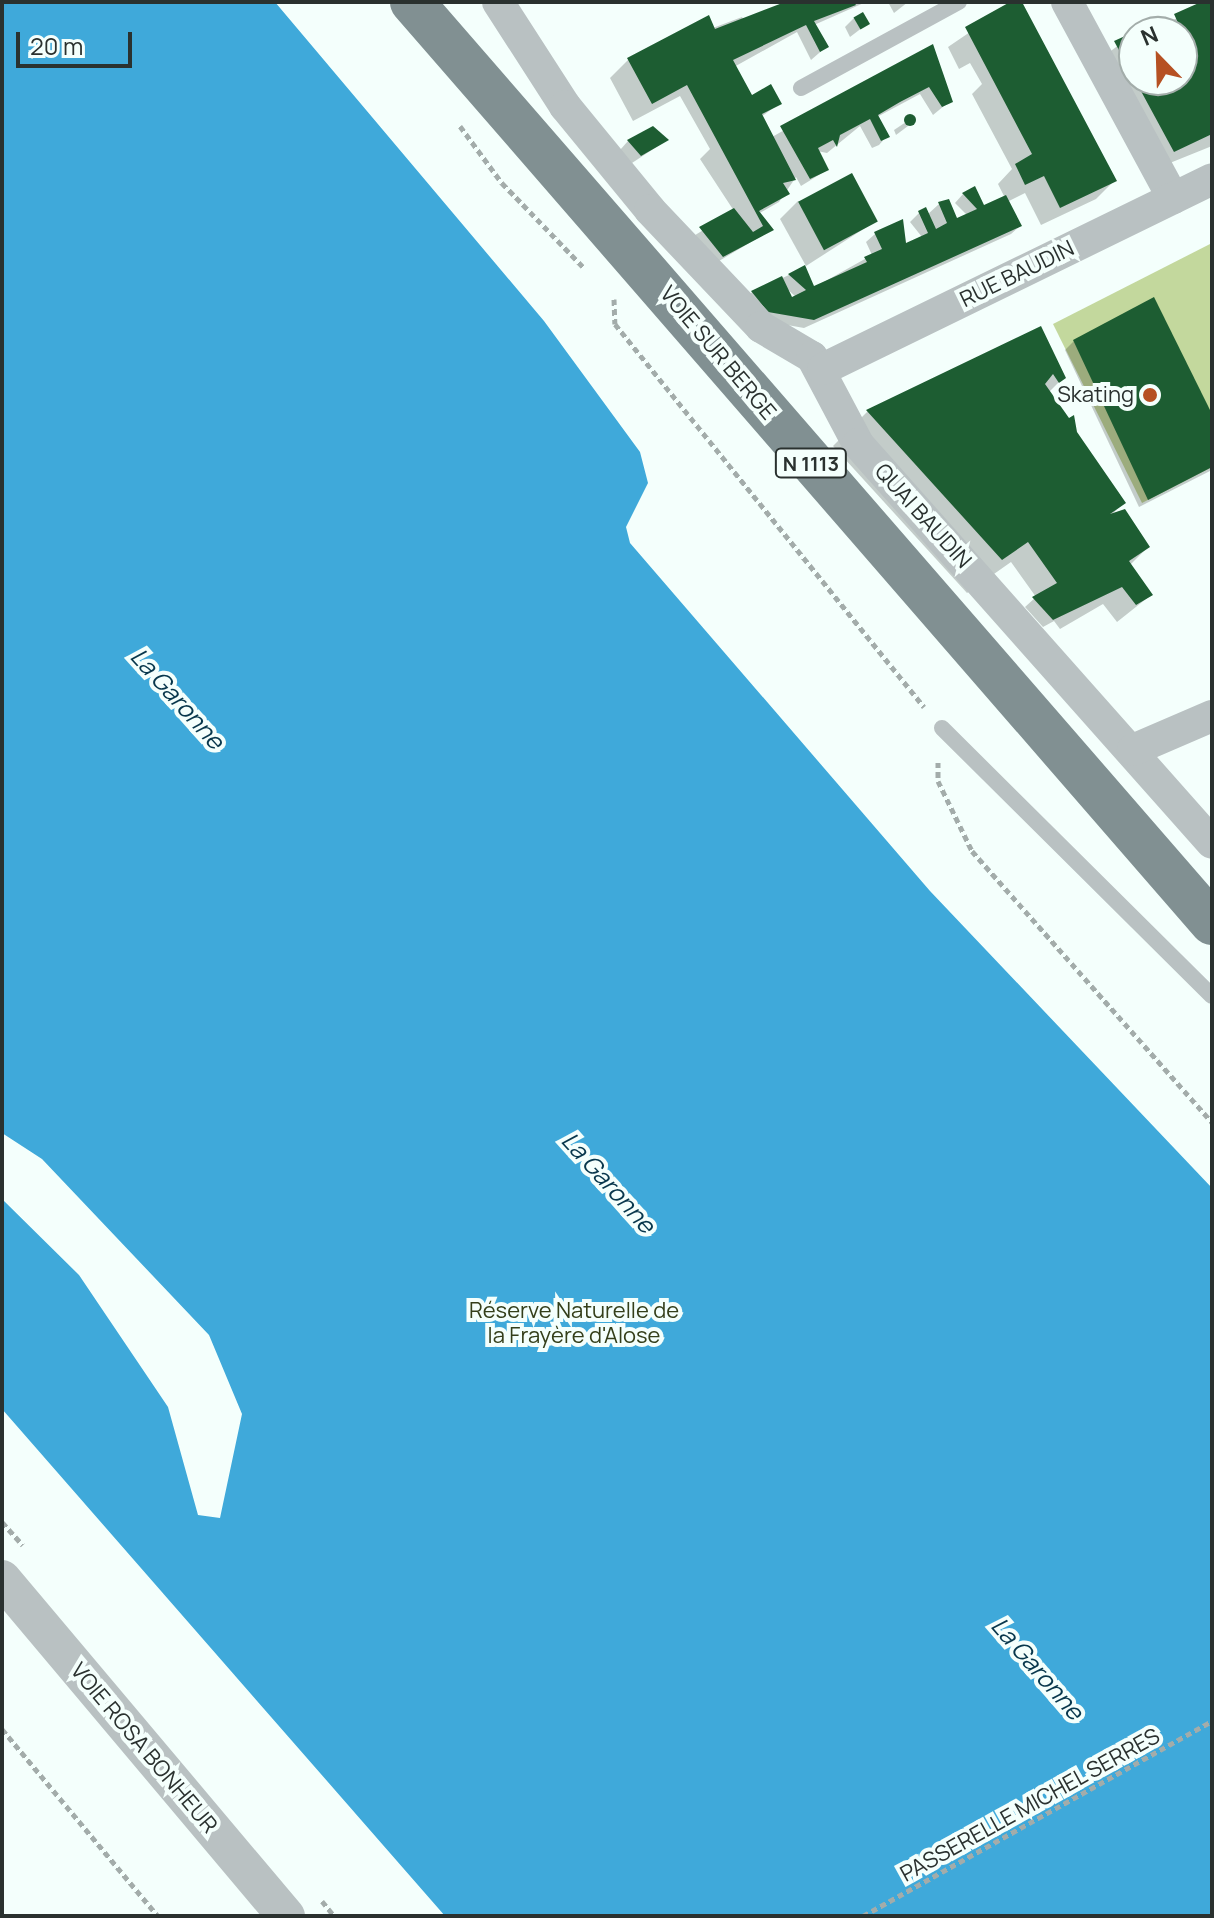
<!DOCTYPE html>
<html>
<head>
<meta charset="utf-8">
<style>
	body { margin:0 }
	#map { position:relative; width:1214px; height:1918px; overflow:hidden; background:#f4fffc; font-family:Manrope,sans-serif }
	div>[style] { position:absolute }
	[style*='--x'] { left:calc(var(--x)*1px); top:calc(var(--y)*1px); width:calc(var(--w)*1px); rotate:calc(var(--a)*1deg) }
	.green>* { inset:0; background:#c3d89d }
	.water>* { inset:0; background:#3fa9da }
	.shadow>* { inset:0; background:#0003 }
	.building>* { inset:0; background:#1d5d32; transform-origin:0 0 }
	.round { border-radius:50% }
	.path>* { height:5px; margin-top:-2.5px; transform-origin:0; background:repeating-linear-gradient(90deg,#a3acaa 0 6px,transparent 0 10px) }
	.service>* { height:16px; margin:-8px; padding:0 8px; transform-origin:8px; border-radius:8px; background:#b9c1c2 }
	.minor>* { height:32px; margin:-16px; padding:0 16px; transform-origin:16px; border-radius:16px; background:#b9c1c2 }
	.tertiary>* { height:38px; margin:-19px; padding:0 19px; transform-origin:19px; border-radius:19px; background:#b9c1c2 }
	.primary>* { height:44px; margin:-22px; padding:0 22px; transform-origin:22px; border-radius:22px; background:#819092 }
	.dots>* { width:22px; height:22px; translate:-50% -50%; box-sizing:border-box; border:4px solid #f4fffc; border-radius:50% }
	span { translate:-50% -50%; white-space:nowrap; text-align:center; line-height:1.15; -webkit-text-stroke:8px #f4fffc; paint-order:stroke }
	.shield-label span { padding:2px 6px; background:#f4fffc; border:2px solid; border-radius:6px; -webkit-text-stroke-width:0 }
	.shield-label { font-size:20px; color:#2a312f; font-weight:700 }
	.street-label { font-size:22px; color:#2a312f }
	.poi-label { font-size:22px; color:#2a312f }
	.right { translate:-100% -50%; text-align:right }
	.park-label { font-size:22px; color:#343f1a }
	.water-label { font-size:24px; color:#08374c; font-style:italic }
	.frame { position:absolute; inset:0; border:4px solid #2a312f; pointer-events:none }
	.north { position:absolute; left:1118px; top:16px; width:80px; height:80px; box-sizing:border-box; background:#f4fffc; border:2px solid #a3adaa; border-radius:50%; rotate:337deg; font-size:22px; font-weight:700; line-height:32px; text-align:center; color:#2a312f }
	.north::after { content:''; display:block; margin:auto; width:28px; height:36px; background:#b65123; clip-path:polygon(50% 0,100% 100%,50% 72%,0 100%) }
	.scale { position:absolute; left:16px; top:32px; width:116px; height:36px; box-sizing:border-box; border:4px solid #2a312f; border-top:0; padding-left:10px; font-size:24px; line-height:28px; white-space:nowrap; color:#2a312f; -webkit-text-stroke:6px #f4fffc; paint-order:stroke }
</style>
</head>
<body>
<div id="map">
	<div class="green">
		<div style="clip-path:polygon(1212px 243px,1212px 467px,1142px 503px,1053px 324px)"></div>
	</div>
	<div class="water">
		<div style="clip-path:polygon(2px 2px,275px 2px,544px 321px,640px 452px,648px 483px,626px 527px,630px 543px,930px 891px,1212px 1188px,1212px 1916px,445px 1916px,2px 1409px,2px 1199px,79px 1275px,168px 1407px,198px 1515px,220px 1518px,242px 1414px,209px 1335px,42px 1159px,2px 1133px)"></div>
	</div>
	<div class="shadow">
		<div style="clip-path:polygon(789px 2px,866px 2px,814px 25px,826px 47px,811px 60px,797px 32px,734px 67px,751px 98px,780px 103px,761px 117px,772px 137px,932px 47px,950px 101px,933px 115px,920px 94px,877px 117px,887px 136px,879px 145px,872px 148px,860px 126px,827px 153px,817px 151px,827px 170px,801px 186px,796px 177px,779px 202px,758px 214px,771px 230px,714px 264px,692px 237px,734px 211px,700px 159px,710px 149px,680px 96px,633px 121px,610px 78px,628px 60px,742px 17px,747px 26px)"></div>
		<div style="clip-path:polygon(888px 2px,908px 2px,894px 13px)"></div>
		<div style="clip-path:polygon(evenodd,1014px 2px,1114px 181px,1096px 199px,1041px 225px,1025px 193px,1007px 202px,1020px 226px,1011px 234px,804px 328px,759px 320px,744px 301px,752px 292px,804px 268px,813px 288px,872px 255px,866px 242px,875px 234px,904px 245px,922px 237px,910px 222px,919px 213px,927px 215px,939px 204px,957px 220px,967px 215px,955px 203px,963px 194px,983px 208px,1005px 198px,998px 184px,1012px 169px,972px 94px,982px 84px,970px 63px,959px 69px,948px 47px,1014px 2px,785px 287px,796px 297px,791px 299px,785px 287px)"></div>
		<div style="clip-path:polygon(1206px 2px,1212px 2px,1212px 146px,1155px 169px,1097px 61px,1134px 34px,1134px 80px,1182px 80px,1182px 32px,1165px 32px,1166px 24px)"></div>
		<div style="clip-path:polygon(854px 18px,867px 24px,850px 37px,845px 27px)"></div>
		<div style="clip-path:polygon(915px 116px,916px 120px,896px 135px,894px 130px)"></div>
		<div style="clip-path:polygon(667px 140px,632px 163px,620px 150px,628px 141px)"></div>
		<div style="clip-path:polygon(798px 201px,876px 221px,806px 266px,780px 219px)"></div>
		<div style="clip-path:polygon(1040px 329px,1064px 377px,1049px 392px,1124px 503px,1110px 516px,1148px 547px,1130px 565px,1151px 595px,1117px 622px,1103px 604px,1060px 629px,1054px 621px,1043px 627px,1025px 607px,1036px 597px,1011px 562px,967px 593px,833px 446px,868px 411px)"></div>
		<div style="clip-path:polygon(1074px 341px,1212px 418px,1212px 470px,1139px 507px,1065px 350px)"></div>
	</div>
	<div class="building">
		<div style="clip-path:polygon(785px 2px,854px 2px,856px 5px,814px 21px,829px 47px,820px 52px,806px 25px,733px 60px,752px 95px,771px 84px,782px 104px,762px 114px,796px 180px,783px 183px,790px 194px,759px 211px,774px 230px,723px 257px,699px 227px,734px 208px,753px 232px,763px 226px,687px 85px,652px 104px,627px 58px,709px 15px,715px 29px)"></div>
		<div style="clip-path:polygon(1010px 2px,1022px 2px,1117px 181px,1060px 208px,1044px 176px,1025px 185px,1015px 164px,1032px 154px,965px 27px)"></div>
		<div style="clip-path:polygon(1201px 2px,1212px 2px,1212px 134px,1174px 152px,1135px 80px,1182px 80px,1182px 69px,1196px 63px,1174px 14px)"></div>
		<div style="left:863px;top:12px;width:14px;height:11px;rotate:60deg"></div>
		<div style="clip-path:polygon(1157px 22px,1162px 32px,1134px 32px)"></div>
		<div style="clip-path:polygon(1134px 32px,1134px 78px,1114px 41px)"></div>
		<div style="clip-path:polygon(933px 44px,953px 102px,942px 107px,929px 87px,900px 102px,878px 115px,890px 137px,881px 141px,870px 119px,840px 135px,837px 147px,833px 140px,818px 148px,829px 170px,810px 179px,780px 126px)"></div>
		<div class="round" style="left:904px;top:114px;width:12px;height:12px"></div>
		<div style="clip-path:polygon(653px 126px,669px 140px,641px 156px,627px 140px)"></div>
		<div style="left:852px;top:173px;width:55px;height:61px;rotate:62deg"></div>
		<div style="clip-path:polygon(975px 186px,984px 205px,1006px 195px,1022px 226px,814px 320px,768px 312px,751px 291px,782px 276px,792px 297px,806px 290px,788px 274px,805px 265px,814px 286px,867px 262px,864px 257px,882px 249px,874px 232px,903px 219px,906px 243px,928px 233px,918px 211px,926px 207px,936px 229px,947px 223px,938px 202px,949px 199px,957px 218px,977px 209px,962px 193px)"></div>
		<div style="clip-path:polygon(1154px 297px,1212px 414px,1212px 467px,1148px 500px,1073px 340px)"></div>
		<div style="clip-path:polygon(1041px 326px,1066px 378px,1059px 383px,1053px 374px,1045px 384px,1069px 418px,1074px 415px,1077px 432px,1126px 503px,1110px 514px,1125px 509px,1150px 547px,1129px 561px,1153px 595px,1136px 605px,1122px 587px,1053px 620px,1032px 597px,1057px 583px,1028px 542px,1002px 560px,866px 410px)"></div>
	</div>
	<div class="path">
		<div style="--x:460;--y:126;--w:71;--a:53.6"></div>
		<div style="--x:502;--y:183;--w:120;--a:46"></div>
		<div style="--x:614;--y:299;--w:25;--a:88"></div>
		<div style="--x:615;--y:324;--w:492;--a:51.1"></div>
		<div style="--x:938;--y:762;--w:19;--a:90"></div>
		<div style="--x:938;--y:781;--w:78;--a:64.1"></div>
		<div style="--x:972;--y:851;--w:362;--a:48.5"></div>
		<div style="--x:2;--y:1522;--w:31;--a:48"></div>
		<div style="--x:2;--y:1729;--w:244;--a:50.2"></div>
		<div style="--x:322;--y:1901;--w:19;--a:51"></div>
		<div style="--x:863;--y:1916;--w:400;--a:-29.2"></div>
	</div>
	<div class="service">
		<div style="--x:801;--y:88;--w:180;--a:-28.6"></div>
		<div style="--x:942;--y:728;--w:380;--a:44.8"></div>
	</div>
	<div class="minor">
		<div style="--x:498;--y:2;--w:124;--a:57.2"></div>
		<div style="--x:565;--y:106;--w:134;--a:50.7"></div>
		<div style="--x:650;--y:210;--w:161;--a:46.5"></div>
		<div style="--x:761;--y:327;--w:59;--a:30.5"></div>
		<div style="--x:812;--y:357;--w:98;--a:62.1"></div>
		<div style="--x:858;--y:444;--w:533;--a:48.42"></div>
		<div style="--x:1067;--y:2;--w:223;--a:61.6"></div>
		<div style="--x:823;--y:369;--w:433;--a:-26"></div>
		<div style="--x:1133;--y:750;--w:86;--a:-23.3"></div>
	</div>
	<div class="tertiary">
		<div style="--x:2;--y:1579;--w:441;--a:49.9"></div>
	</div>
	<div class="primary">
		<div style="--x:412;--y:2;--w:1220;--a:49.02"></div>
	</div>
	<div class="dots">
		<div style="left:1150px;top:395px;background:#b65123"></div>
	</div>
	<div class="shield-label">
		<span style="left:811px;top:463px">N 1113</span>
	</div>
	<div class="street-label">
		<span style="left:1017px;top:274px;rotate:-26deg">RUE BAUDIN</span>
		<span style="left:718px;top:353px;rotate:50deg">VOIE SUR BERGE</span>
		<span style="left:923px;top:516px;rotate:48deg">QUAI BAUDIN</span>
		<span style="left:144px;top:1748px;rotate:50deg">VOIE ROSA BONHEUR</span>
		<span style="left:1030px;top:1805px;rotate:-29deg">PASSERELLE MICHEL SERRES</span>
	</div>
	<div class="poi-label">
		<span class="right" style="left:1134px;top:395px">Skating</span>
	</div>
	<div class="park-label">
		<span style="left:574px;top:1323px">Réserve Naturelle de<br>la Frayère d'Alose</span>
	</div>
	<div class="water-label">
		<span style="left:178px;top:698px;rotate:48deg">La Garonne</span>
		<span style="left:609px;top:1182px;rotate:48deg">La Garonne</span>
		<span style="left:1038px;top:1668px;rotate:49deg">La Garonne</span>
	</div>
	<div class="frame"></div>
	<div class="north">N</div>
	<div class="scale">20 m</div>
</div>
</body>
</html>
